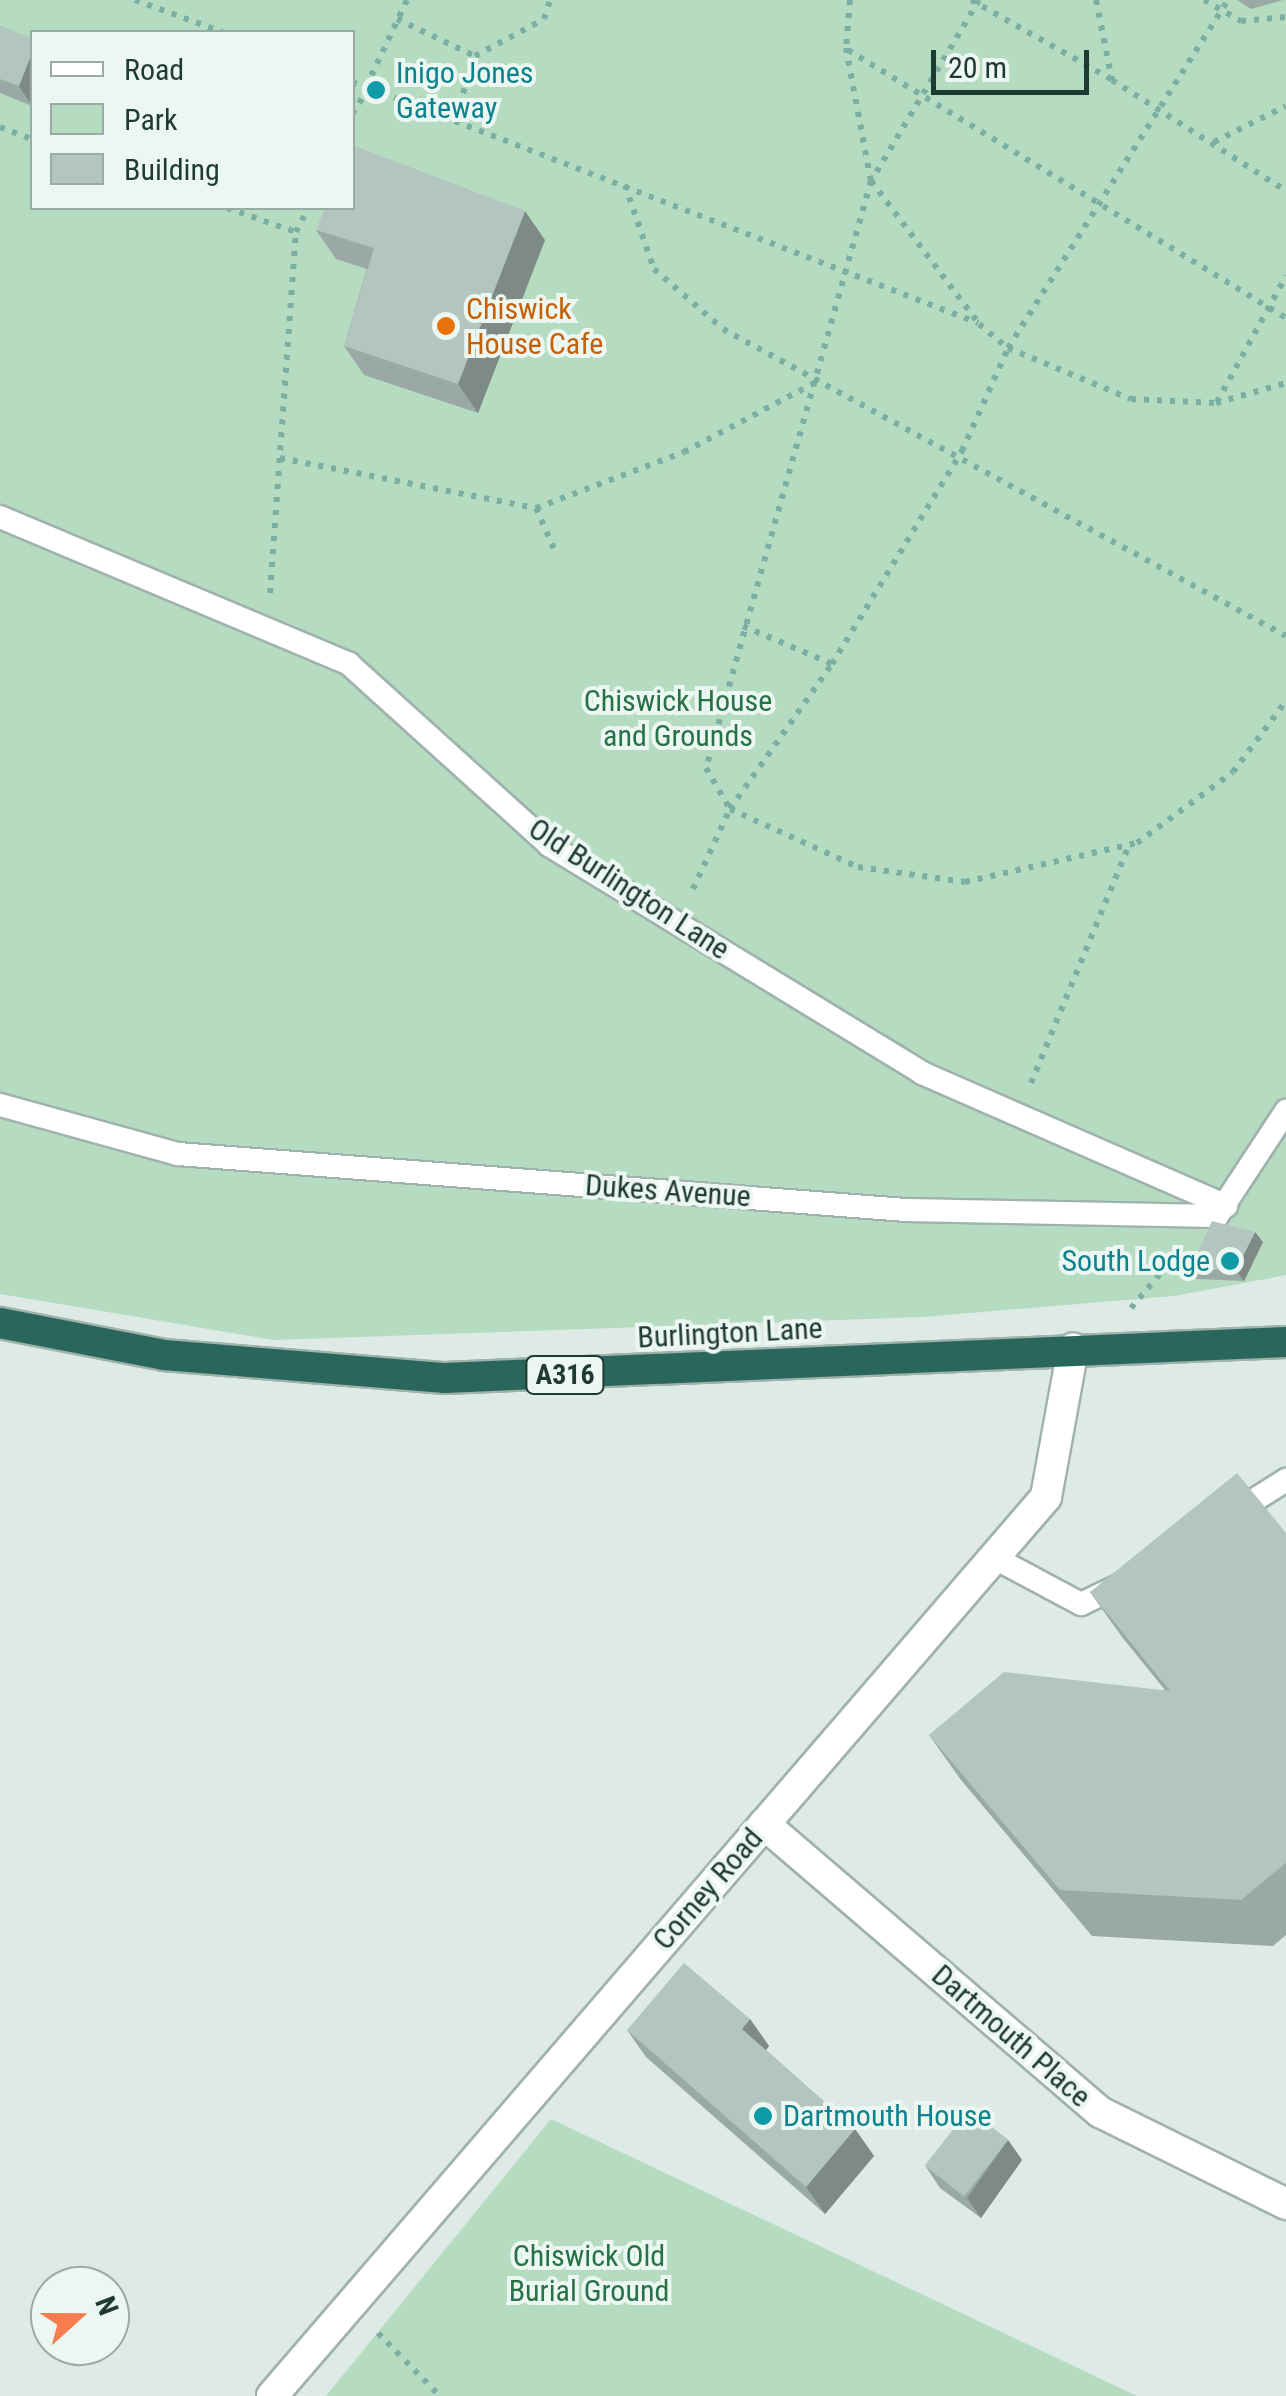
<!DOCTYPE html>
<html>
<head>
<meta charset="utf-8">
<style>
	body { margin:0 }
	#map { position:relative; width:1286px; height:2396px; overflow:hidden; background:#ddeae5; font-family:"Roboto Condensed",sans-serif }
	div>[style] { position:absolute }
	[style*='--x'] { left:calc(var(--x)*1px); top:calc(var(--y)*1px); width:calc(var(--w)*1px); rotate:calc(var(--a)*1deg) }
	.green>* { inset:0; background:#b5dcc1 }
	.path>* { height:6px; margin-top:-3px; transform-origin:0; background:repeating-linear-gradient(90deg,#7cafa1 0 5px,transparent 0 13px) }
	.roads { filter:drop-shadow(2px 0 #a0b2ac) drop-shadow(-2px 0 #a0b2ac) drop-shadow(0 2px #a0b2ac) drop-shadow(0 -2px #a0b2ac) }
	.lane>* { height:22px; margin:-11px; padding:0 11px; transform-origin:11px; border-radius:11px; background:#fff }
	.street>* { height:30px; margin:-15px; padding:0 15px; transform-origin:15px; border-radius:15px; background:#fff }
	.highway>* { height:30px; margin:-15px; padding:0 15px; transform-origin:15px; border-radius:15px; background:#29675c }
	.wall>* { inset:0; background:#9aa9a3 }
	.shaded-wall>* { inset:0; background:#7d8a85 }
	.building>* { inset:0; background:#b3c5be; transform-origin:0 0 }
	.dots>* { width:28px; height:28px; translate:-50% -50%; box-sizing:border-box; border:5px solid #edf7f2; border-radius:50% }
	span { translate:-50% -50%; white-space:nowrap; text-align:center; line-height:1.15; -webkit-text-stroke:8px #edf7f2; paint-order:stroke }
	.shield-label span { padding:2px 8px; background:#edf7f2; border:2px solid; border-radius:8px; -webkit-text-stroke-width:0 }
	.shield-label { font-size:28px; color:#1e3a33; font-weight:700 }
	.culture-label { font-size:30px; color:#0d838f }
	.left { translate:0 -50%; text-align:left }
	.right { translate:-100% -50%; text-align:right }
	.food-label { font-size:30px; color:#c56008 }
	.park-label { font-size:30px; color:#277247 }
	.street-label { font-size:30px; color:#1e3a33 }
	.legend { position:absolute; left:30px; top:30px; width:325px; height:180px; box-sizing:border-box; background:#edf7f2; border:2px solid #9aaba6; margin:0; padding:12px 18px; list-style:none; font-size:30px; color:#1e3a33 }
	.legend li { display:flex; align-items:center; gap:20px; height:50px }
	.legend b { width:50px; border:2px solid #9aaba6 }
	.north { position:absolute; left:30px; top:2266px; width:100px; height:100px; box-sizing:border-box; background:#edf7f2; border:2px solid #9aaba6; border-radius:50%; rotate:69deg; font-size:28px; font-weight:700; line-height:40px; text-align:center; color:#1e3a33 }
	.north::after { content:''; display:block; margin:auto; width:35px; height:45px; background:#f77d4e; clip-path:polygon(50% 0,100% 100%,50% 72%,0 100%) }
	.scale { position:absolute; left:931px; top:50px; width:158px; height:45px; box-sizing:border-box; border:5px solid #1e3a33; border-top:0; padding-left:12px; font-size:30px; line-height:35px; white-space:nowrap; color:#1e3a33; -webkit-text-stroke:8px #edf7f2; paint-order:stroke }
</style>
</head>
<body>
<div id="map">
	<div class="green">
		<div style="clip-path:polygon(evenodd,0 0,1286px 0,1286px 1275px,1174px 1296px,923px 1317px,274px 1340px,0 1294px,0 0,32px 32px,352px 32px,352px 208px,32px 208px,32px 32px)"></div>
		<div style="clip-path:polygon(551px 2119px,1137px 2396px,326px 2396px)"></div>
	</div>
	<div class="path">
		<div style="--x:135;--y:0;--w:93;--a:20.2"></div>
		<div style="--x:850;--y:0;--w:48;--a:94.8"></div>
		<div style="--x:846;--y:48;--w:135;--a:79.4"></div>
		<div style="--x:871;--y:181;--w:179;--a:52.9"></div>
		<div style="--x:979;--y:324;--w:38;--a:40"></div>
		<div style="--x:1008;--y:348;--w:133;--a:22.5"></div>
		<div style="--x:1131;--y:399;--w:85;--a:2.7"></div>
		<div style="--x:1216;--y:403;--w:73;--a:-15.9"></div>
		<div style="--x:971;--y:0;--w:161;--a:29.4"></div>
		<div style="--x:979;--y:0;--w:211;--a:120.8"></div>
		<div style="--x:871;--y:181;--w:610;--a:105.7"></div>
		<div style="--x:706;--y:768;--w:48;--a:59.7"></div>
		<div style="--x:730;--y:809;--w:141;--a:24.4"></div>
		<div style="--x:858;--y:867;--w:108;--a:8"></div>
		<div style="--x:965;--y:882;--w:176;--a:-12.8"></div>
		<div style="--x:1137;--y:843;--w:119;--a:-36.5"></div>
		<div style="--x:1233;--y:772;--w:89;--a:-53.3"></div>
		<div style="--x:1096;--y:0;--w:82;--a:78.7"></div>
		<div style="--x:1112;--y:80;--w:206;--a:32.5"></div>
		<div style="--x:1204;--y:0;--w:43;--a:29.6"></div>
		<div style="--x:1241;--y:21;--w:45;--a:-5.1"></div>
		<div style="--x:397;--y:19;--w:86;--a:25.4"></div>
		<div style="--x:475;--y:56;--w:78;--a:-28.2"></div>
		<div style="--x:544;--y:19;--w:20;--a:-72"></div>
		<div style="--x:848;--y:50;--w:513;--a:31.46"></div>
		<div style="--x:352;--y:82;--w:15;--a:20"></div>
		<div style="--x:366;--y:87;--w:96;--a:-64.8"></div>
		<div style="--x:382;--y:93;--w:639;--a:21.1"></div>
		<div style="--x:352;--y:114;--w:31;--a:-57"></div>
		<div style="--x:455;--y:118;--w:65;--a:-72.1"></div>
		<div style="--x:0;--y:127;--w:34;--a:21"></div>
		<div style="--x:1214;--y:142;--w:80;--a:-26.6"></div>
		<div style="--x:625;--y:185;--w:89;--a:71"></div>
		<div style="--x:654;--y:269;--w:91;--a:41"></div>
		<div style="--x:723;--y:329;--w:641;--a:28.6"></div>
		<div style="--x:227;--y:208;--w:73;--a:19.2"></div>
		<div style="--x:1217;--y:402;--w:144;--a:-61.3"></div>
		<div style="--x:280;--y:458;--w:261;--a:11.1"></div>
		<div style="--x:536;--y:508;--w:158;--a:-20.7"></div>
		<div style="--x:684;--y:452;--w:149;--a:-27.9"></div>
		<div style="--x:536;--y:508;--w:47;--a:66.2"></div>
		<div style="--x:270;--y:593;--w:362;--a:-85.9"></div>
		<div style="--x:296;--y:232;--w:27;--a:-63"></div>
		<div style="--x:743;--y:626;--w:97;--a:23.1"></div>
		<div style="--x:693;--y:889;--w:88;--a:-65.2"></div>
		<div style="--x:730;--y:809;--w:177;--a:-54.9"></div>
		<div style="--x:832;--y:664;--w:250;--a:-58.6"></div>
		<div style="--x:962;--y:451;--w:113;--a:-65.9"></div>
		<div style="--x:1008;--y:348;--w:410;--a:-57.7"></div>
		<div style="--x:1031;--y:1083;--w:257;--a:-67.6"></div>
		<div style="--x:1131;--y:1308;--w:70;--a:-49.7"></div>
		<div style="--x:378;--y:2333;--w:88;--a:45.5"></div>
	</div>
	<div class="roads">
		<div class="lane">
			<div style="--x:0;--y:517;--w:379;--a:22.8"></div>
			<div style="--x:349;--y:664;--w:270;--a:42.1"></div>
			<div style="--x:549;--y:845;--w:437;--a:31.4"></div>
			<div style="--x:922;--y:1073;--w:332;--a:23.6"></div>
			<div style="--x:0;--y:1105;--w:185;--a:15.4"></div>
			<div style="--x:178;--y:1154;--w:729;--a:4.4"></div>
			<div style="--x:905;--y:1210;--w:312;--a:1.1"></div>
			<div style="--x:1217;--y:1216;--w:126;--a:-56.7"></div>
			<div style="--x:1234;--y:1513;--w:62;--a:-32.4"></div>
			<div style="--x:993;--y:1557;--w:100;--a:28.1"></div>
			<div style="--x:1081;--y:1604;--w:47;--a:-25.5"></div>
		</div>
		<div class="street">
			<div style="--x:764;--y:1824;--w:443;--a:40.6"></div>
			<div style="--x:1100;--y:2112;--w:208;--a:26.3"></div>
			<div style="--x:272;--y:2396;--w:1186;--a:-49.27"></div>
			<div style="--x:1046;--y:1497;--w:151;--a:-79.7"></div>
		</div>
		<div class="highway">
			<div style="--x:0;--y:1323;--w:167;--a:11"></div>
			<div style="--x:164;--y:1355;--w:282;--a:4.7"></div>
			<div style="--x:445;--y:1378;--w:842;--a:-2.45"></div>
		</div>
	</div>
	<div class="wall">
		<div style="clip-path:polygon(1237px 0,1283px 0,1251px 9px)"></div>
		<div style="clip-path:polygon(0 26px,32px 39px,32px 106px,0 93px)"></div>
		<div style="clip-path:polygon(316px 230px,545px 240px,478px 413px,364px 375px,344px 346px,367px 269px,336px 259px)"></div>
		<div style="clip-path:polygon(1263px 1242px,1244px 1281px,1197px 1279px,1190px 1269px)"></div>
		<div style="clip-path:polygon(1286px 1533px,1286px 1935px,1273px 1946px,1092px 1936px,961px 1780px,929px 1735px,1165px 1690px,1122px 1637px,1090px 1592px)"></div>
		<div style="clip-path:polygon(750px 2019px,769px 2046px,766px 2050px,855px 2129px,874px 2156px,825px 2214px,646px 2057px,627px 2030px)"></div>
		<div style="clip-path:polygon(1008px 2140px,1022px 2160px,981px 2218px,940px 2188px,926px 2167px)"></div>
	</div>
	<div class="shaded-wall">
		<div style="clip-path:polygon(32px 53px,32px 106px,19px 86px)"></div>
		<div style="clip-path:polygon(525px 211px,545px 240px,478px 413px,458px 384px)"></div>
		<div style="clip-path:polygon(1255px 1232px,1263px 1242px,1244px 1281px,1236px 1270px)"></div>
		<div style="clip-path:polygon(750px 2019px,769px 2046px,761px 2056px,742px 2029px)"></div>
		<div style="clip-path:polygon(855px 2129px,874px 2156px,825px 2214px,806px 2187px)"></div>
		<div style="clip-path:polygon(1008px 2140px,1022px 2160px,981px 2218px,967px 2198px)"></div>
	</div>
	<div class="building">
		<div style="clip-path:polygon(0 26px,32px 39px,32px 53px,19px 86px,0 79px)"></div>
		<div style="clip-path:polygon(352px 145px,525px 211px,458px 384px,344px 346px,374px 248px,316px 230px,325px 208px,352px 208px)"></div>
		<div style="clip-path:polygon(1212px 1221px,1255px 1232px,1236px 1270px,1190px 1269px)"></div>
		<div style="clip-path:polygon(1237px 1473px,1286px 1533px,1286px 1863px,1241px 1900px,1060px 1890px,929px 1735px,1004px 1672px,1170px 1691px,1090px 1592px)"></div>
		<div style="clip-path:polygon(684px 1963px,750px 2019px,742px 2029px,855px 2129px,806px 2187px,627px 2030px)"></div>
		<div style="left:969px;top:2109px;width:50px;height:72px;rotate:38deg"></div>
	</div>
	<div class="dots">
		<div style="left:376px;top:90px;background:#0f9aa8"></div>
		<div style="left:446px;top:326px;background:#e8710a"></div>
		<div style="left:1230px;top:1261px;background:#0f9aa8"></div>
		<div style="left:763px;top:2116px;background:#0f9aa8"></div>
	</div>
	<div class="shield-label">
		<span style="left:565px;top:1375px">A316</span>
	</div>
	<div class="culture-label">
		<span class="left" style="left:396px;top:90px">Inigo Jones<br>Gateway</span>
		<span class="right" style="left:1210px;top:1261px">South Lodge</span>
		<span class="left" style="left:783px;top:2116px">Dartmouth House</span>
	</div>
	<div class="food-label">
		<span class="left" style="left:466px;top:326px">Chiswick<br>House Cafe</span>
	</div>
	<div class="park-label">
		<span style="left:678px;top:718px">Chiswick House<br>and Grounds</span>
		<span style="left:589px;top:2273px">Chiswick Old<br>Burial Ground</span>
	</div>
	<div class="street-label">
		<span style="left:629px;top:889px;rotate:33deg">Old Burlington Lane</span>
		<span style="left:668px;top:1191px;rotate:4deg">Dukes Avenue</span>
		<span style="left:730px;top:1333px;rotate:-3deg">Burlington Lane</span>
		<span style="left:708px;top:1889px;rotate:-49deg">Corney Road</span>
		<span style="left:1011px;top:2036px;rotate:41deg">Dartmouth Place</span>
	</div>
	<ul class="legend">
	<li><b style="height:12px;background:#fff"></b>Road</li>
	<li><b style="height:28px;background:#b5dcc1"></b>Park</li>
	<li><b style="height:28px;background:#b3c5be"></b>Building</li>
	</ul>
	<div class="north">N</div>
	<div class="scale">20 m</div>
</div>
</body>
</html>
